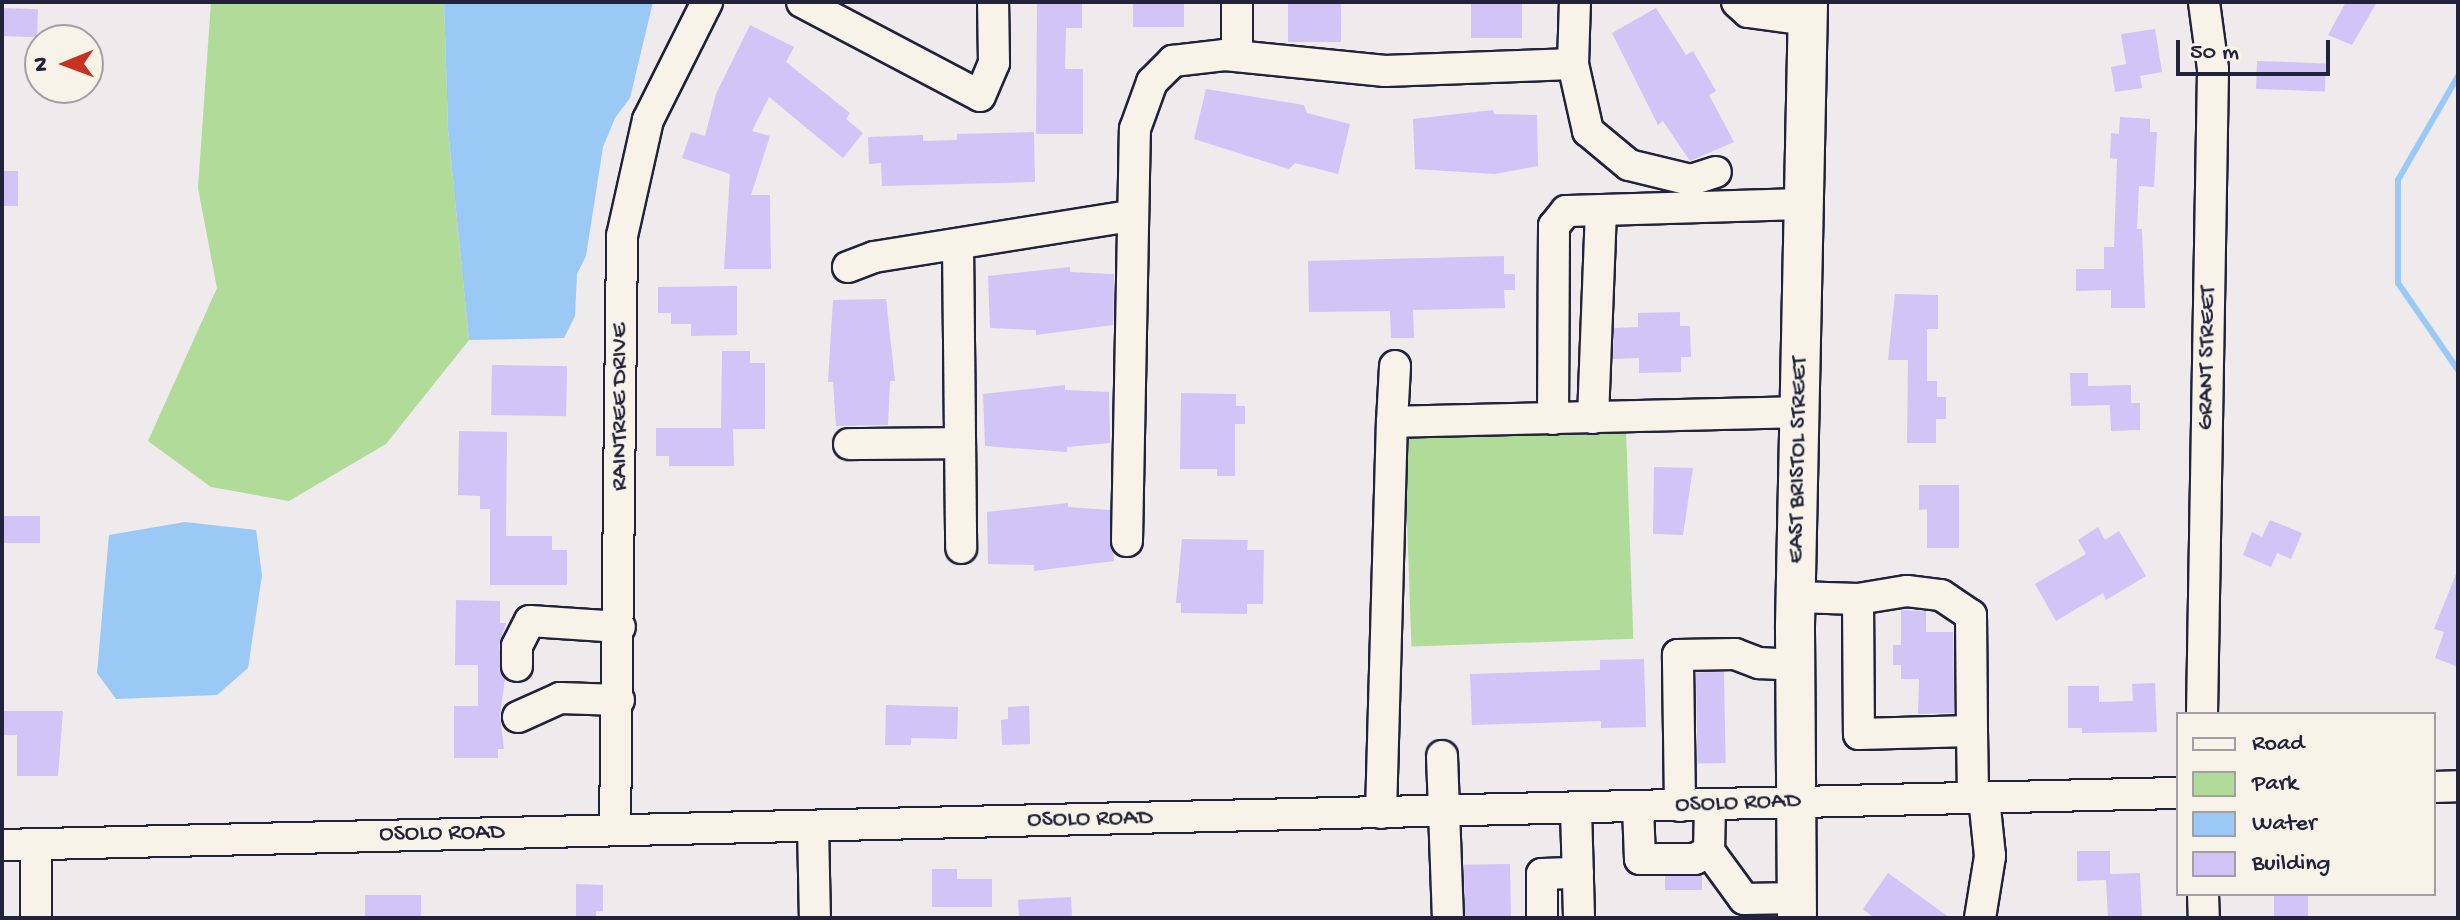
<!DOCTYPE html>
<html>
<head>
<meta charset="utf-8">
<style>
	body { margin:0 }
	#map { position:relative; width:2460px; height:920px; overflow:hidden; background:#efeaeb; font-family:"Gochi Hand",sans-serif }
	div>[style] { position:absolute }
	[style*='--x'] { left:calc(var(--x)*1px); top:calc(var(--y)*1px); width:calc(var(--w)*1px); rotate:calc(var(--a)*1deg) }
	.green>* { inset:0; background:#b0db99; transform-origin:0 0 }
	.water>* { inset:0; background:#9bc9f5 }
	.stream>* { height:6px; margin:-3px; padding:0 3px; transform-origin:3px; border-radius:3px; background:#9bc9f5 }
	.building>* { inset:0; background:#d1c4f6; transform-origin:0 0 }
	.roads { filter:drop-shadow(2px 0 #22223b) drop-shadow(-2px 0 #22223b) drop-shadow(0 2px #22223b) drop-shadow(0 -2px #22223b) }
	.minor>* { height:30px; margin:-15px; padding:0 15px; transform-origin:15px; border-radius:15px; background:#f7f3e8 }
	.major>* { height:38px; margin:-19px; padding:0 19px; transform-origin:19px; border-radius:19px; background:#f7f3e8 }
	span { translate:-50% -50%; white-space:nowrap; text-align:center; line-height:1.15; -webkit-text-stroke:6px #f7f3e8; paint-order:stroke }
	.street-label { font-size:24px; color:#22223b }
	.frame { position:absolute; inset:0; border:4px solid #22223b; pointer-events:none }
	.legend { position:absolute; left:2176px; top:712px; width:260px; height:184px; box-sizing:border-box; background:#f7f3e8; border:2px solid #a29fa3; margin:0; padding:10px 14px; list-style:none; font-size:24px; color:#22223b }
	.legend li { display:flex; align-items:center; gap:16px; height:40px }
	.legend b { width:40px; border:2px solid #a29fa3 }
	.north { position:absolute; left:24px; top:24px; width:80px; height:80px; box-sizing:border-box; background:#f7f3e8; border:2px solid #a29fa3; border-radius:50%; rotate:269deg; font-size:22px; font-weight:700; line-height:32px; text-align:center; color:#22223b }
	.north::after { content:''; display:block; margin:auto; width:28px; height:36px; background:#c8321e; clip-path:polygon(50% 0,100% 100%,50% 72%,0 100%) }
	.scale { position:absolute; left:2176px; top:40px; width:154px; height:36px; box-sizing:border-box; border:4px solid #22223b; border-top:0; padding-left:10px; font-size:24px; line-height:28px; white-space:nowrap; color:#22223b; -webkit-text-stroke:6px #f7f3e8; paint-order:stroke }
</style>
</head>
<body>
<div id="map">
	<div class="green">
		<div style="clip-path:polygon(211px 2px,444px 2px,448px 129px,469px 340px,386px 444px,289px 501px,211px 487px,148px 441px,217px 288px,198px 188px)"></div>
		<div style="left:1626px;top:430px;width:209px;height:222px;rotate:88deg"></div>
	</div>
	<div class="water">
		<div style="clip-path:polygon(444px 2px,653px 2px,630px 98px,615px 118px,603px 147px,586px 256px,577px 274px,575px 316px,564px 338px,469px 340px,448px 129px)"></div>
		<div style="clip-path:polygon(185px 522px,256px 530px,262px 575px,248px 668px,217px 695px,116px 699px,97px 673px,109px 535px)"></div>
	</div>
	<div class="stream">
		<div style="--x:2458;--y:76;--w:120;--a:120"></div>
		<div style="--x:2398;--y:180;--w:103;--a:90"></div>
		<div style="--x:2398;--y:283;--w:106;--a:55.4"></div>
	</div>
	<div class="building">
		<div style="clip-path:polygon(1037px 2px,1082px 2px,1082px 28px,1066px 28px,1065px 69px,1083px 69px,1083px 134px,1036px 134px)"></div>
		<div style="left:1133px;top:2px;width:51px;height:25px"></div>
		<div style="left:1288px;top:2px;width:53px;height:40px"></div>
		<div style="left:1471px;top:2px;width:51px;height:36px"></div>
		<div style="clip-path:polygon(2346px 2px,2377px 2px,2352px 45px,2328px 35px)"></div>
		<div style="left:2px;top:8px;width:36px;height:28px;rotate:2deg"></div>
		<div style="clip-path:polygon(1656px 8px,1686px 55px,1693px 51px,1716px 91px,1709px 95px,1734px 142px,1690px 161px,1663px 121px,1658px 125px,1612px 33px)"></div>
		<div style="clip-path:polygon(750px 25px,794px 47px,786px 62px,850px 113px,846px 119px,863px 133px,843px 158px,769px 97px,752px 131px,770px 136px,751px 195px,770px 195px,771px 269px,724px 269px,730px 174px,682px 158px,691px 132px,705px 136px,716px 94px)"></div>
		<div style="clip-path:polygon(2155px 29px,2162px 72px,2140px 76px,2142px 88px,2115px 92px,2111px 67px,2126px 64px,2121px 34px)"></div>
		<div style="left:2257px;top:61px;width:69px;height:28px;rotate:2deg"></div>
		<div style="clip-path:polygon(1206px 89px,1304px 105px,1307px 113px,1350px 124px,1338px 174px,1295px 163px,1289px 169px,1194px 139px)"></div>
		<div style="clip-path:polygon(1493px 110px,1494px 114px,1537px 115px,1538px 166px,1495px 174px,1415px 169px,1413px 119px)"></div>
		<div style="clip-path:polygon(2120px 117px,2150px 119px,2150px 132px,2157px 132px,2154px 187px,2139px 186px,2137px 229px,2142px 229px,2145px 308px,2111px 308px,2111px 290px,2076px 291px,2076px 269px,2104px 269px,2104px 247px,2114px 247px,2117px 159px,2110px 158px,2111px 133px,2119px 134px)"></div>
		<div style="clip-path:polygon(1034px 132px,1035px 182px,882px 186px,881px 163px,869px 164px,868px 137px,923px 135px,923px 141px,957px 140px,957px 134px)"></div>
		<div style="left:2px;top:171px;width:16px;height:35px"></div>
		<div style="clip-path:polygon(1504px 256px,1504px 274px,1515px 274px,1515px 290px,1504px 290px,1505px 308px,1413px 310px,1414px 338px,1391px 338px,1390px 311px,1309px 312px,1308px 261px)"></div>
		<div style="clip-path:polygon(1070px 267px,1070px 272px,1114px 274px,1113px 325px,1036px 335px,1036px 330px,990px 328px,988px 276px)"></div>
		<div style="clip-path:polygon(737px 286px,737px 335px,691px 336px,691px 324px,671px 324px,671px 313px,658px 313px,658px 287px)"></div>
		<div style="clip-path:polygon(1895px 294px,1938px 295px,1938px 329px,1927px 329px,1927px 381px,1937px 381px,1937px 397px,1946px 397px,1946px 419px,1936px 419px,1936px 443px,1907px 443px,1908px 360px,1888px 360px)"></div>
		<div style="clip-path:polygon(886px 299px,895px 381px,890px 381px,888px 425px,836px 426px,833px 382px,828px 382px,833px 300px)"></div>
		<div style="clip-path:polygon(1680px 312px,1680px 326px,1690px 326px,1691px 357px,1681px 357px,1681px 372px,1639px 373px,1639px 358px,1613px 359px,1614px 328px,1638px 327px,1638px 313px)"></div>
		<div style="clip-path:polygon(722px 351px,750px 351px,750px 363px,765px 363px,765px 429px,733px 429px,734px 466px,669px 466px,669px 456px,656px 456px,656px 428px,721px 428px)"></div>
		<div style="left:492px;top:365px;width:75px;height:50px;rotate:1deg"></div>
		<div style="clip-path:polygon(2070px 373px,2088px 373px,2088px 386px,2131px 385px,2131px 403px,2140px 403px,2140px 430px,2111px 431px,2110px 405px,2071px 406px)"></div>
		<div style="clip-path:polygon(1065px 385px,1065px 390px,1109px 392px,1110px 443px,1067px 447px,1067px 452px,985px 446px,983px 394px)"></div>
		<div style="clip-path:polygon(1181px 393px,1236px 394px,1236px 406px,1245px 406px,1245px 424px,1235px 424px,1235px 476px,1217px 476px,1217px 469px,1180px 469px)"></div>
		<div style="clip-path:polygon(459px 431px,507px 432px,506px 536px,552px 536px,552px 550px,567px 550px,567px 585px,490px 585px,490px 509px,480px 509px,480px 496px,458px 495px)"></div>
		<div style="clip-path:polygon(1654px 467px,1693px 468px,1683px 535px,1653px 534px)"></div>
		<div style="clip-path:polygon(1919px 485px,1959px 485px,1959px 548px,1927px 548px,1927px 509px,1919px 510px)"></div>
		<div style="clip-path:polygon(1068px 503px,1068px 507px,1110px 510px,1114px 561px,1034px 571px,1034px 565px,988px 564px,987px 512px)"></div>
		<div style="left:2px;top:516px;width:38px;height:27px"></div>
		<div style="clip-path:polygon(2270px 520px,2302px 533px,2291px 559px,2277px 553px,2271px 567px,2243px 555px,2252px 532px,2262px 537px)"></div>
		<div style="clip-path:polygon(2098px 527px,2105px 540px,2119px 531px,2146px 576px,2106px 600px,2103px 593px,2056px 621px,2035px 584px,2086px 554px,2078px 540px)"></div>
		<div style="clip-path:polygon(1182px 539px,1248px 540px,1247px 550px,1264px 550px,1263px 604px,1247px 604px,1247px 614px,1181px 613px,1181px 603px,1176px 603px)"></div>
		<div style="clip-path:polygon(2458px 569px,2458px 667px,2435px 658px,2444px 632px,2434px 629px)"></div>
		<div style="clip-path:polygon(456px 600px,500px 601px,500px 623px,506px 623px,499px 646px,505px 678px,500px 716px,504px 749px,498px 749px,498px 758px,454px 758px,454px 706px,478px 706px,478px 665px,455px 665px)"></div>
		<div style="clip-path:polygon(1901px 610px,1926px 611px,1926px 632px,1953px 632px,1954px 713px,1918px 714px,1919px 679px,1901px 679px,1901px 665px,1893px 665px,1893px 645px,1901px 645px)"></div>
		<div style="clip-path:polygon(1644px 659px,1646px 727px,1601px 728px,1601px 721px,1472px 725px,1470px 674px,1600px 670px,1600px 660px)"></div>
		<div style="left:1724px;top:672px;width:91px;height:28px;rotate:89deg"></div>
		<div style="clip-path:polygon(2155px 683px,2157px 732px,2082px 733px,2082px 728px,2068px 728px,2068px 686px,2099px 686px,2099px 702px,2133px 701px,2132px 684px)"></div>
		<div style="clip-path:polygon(886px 705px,958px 707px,957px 739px,911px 738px,911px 745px,885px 745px)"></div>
		<div style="clip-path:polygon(1029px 706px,1030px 744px,1002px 745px,1001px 720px,1008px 719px,1008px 707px)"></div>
		<div style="clip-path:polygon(2px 711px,63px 711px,58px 776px,17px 776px,17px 735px,2px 735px)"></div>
		<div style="clip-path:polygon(2077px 851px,2110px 851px,2110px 874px,2140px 873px,2142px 918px,2108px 918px,2106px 880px,2077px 881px)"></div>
		<div style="left:1510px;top:864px;width:54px;height:46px;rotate:89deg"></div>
		<div style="clip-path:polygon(932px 869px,957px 869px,957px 879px,992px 879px,992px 907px,932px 907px)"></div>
		<div style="clip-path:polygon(1888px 873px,1950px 918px,1874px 918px,1863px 909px)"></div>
		<div style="left:1702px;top:875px;width:15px;height:37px;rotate:90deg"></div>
		<div style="clip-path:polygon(576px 884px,603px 885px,603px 911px,596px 911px,596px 918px,576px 918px)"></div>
		<div style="left:2274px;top:894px;width:34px;height:24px"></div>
		<div style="left:365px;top:895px;width:56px;height:23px"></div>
		<div style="left:1071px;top:897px;width:21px;height:53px;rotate:87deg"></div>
	</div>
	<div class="roads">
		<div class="minor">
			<div style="--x:802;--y:2;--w:201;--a:27.8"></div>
			<div style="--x:980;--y:96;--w:36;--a:-67"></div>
			<div style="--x:994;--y:63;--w:61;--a:-90.9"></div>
			<div style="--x:1737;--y:2;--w:15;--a:42"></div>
			<div style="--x:1748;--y:12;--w:61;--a:7.6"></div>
			<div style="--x:1237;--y:55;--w:53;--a:-90"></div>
			<div style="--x:1573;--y:64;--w:69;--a:77.4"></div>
			<div style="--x:1588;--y:131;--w:53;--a:39.7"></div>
			<div style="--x:1629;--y:165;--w:64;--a:13.6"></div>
			<div style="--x:1691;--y:180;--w:26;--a:-18"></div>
			<div style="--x:958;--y:244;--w:304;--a:89.4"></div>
			<div style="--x:848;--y:267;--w:28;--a:-21"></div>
			<div style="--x:874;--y:257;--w:260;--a:-9.1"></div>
			<div style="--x:1593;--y:418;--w:208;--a:-87.8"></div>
			<div style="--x:1553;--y:419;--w:193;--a:-89.7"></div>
			<div style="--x:1554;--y:226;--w:19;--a:-51"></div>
			<div style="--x:1566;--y:211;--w:238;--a:-1.7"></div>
			<div style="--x:1392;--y:422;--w:56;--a:-86.9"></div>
			<div style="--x:849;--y:444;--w:111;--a:-0.5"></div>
			<div style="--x:1127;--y:541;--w:412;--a:-88.9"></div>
			<div style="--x:1135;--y:129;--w:50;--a:-70.1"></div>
			<div style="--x:1152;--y:82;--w:30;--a:-45"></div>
			<div style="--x:1173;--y:61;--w:52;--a:-6.6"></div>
			<div style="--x:1225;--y:55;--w:161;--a:5.7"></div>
			<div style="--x:1385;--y:71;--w:188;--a:-2.1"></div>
			<div style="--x:1573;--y:64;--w:62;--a:-88.2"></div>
			<div style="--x:1796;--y:597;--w:62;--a:1.8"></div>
			<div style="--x:1858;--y:599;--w:135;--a:89.6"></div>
			<div style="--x:1859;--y:734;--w:113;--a:-1.5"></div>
			<div style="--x:1972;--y:731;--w:67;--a:89.1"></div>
			<div style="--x:1858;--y:599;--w:50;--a:-9.3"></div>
			<div style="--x:1907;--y:591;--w:34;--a:7"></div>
			<div style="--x:1941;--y:595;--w:36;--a:34"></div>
			<div style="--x:1971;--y:615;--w:116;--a:89.5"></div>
			<div style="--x:517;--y:666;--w:20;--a:-90"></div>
			<div style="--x:517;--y:646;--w:28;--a:-63"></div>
			<div style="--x:530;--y:621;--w:90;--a:3.8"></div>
			<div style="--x:2202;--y:714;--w:645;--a:-89.02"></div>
			<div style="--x:2213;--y:69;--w:68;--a:-97.7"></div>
			<div style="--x:518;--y:717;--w:46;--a:-24.3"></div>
			<div style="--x:560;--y:698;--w:59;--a:1.9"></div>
			<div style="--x:1442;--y:756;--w:162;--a:87.9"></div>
			<div style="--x:2434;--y:787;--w:24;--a:-2"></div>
			<div style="--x:1710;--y:805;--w:46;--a:91.2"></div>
			<div style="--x:1709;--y:851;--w:59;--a:53.9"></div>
			<div style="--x:1744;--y:899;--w:53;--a:-1.1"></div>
			<div style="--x:1680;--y:806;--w:151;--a:-90.8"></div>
			<div style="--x:1678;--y:655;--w:57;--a:-1"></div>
			<div style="--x:1735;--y:654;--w:26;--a:21"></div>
			<div style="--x:1759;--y:663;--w:36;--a:3"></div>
			<div style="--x:1638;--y:807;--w:52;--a:87.8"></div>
			<div style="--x:1640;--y:859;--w:55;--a:0"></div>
			<div style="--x:1695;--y:859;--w:16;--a:-30"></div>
			<div style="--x:1576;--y:809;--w:109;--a:88.4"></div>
			<div style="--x:1381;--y:813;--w:391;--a:-88.4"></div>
			<div style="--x:1392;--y:422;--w:408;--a:-1.4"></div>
			<div style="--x:813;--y:826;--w:92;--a:88.8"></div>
			<div style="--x:615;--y:830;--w:594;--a:-89.32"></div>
			<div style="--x:622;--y:236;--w:119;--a:-77.4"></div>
			<div style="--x:648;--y:120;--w:132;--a:-63.4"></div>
			<div style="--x:36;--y:844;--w:74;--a:90"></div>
			<div style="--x:2;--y:845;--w:2177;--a:-1.37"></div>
			<div style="--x:2203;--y:894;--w:24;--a:88"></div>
			<div style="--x:1542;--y:918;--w:44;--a:-90"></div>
			<div style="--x:1542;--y:874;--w:36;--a:-2"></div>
			<div style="--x:1980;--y:918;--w:63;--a:-80.8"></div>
			<div style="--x:1990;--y:856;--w:58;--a:-95.9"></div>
		</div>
		<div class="major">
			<div style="--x:1797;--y:918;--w:293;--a:-90.4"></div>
			<div style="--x:1795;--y:625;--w:623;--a:-88.8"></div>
		</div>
	</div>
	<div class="street-label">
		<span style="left:2208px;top:358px;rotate:-89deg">GRANT STREET</span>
		<span style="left:621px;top:407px;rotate:-90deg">RAINTREE DRIVE</span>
		<span style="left:1799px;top:460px;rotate:-89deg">EAST BRISTOL STREET</span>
		<span style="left:1738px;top:804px;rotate:-2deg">OSOLO ROAD</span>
		<span style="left:1090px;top:820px;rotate:-1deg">OSOLO ROAD</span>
		<span style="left:442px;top:834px;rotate:-1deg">OSOLO ROAD</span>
	</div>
	<div class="frame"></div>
	<ul class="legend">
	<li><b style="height:10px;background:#f7f3e8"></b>Road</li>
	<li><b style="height:22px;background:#b0db99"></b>Park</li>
	<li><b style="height:22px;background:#9bc9f5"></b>Water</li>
	<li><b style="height:22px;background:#d1c4f6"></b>Building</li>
	</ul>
	<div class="north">N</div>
	<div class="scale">50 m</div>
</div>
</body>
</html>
